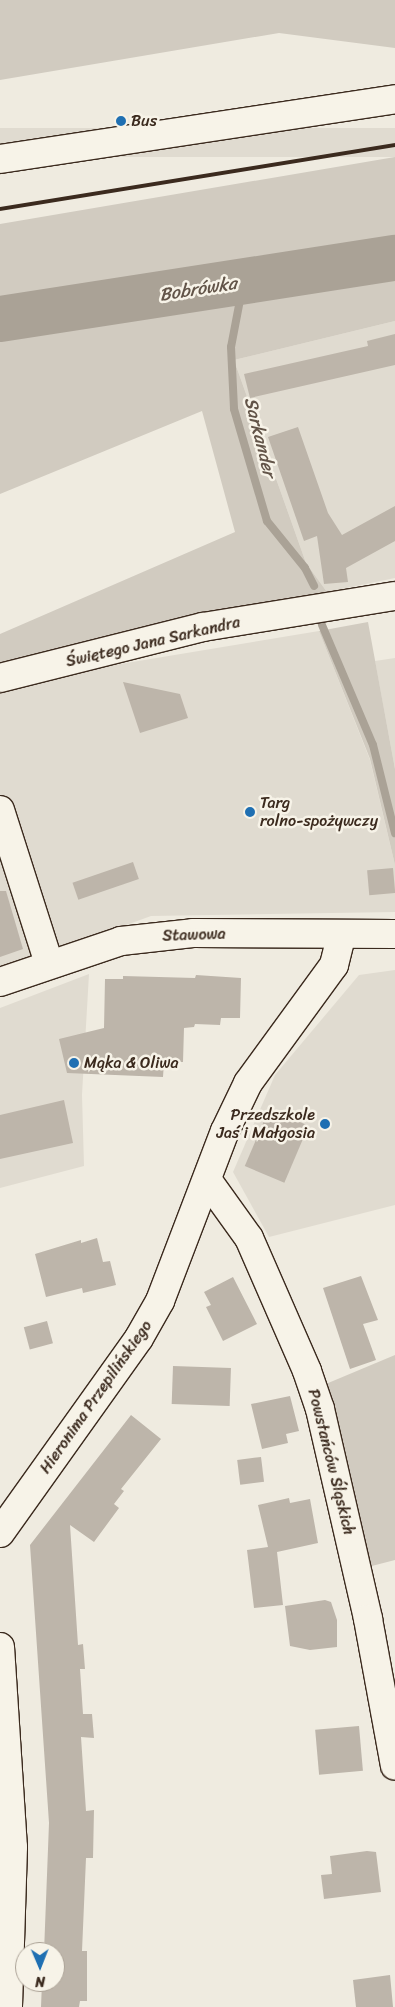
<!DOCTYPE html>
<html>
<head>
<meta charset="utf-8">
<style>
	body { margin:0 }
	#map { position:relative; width:395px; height:2007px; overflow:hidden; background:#efebe0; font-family:Sriracha,sans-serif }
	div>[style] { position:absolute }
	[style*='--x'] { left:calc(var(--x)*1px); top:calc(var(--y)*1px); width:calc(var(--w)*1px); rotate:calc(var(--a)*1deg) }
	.built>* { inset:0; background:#e0dbd0; transform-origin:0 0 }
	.green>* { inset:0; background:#d1cbc0 }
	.stream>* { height:8px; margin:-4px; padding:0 4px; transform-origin:4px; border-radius:4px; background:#aaa296 }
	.river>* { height:46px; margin:-23px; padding:0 23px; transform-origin:23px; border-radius:23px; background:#aaa296 }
	.building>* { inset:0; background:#bdb5aa; transform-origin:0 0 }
	.roads { filter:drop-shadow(1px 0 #3b2a1e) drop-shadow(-1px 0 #3b2a1e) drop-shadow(0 1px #3b2a1e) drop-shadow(0 -1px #3b2a1e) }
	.street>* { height:28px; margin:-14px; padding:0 14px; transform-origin:14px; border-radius:14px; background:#f7f3e8 }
	.secondary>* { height:28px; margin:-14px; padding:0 14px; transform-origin:14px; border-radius:14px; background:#f7f3e8 }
	.rail>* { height:4px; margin:-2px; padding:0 2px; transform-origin:2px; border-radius:2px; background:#3b2a1e }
	.dots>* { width:14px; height:14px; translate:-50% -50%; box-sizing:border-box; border:2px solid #f7f3e8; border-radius:50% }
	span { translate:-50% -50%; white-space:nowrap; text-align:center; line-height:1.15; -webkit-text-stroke:5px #f7f3e8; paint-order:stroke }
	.poi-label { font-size:16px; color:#3b2a1e }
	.left { translate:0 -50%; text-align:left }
	.right { translate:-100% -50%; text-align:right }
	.street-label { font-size:16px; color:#3b2a1e }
	.water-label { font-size:18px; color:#625448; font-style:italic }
	.north { position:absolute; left:15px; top:1942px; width:50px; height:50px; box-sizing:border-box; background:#f7f3e8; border:1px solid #aca397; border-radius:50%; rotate:179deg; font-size:14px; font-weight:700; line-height:20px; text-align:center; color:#3b2a1e }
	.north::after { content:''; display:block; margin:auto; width:18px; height:22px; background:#1f6fb2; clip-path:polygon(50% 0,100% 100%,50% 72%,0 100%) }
</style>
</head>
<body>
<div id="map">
	<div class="built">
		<div style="left:395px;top:128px;width:29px;height:400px;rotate:90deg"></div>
		<div style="clip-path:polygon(395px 321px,395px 578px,327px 592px,306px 563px,234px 360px)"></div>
		<div style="clip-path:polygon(319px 631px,370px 760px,395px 865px,395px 912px,151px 916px,0 971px,0 692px,72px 672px)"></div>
		<div style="clip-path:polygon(395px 658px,395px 769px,375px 661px)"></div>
		<div style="clip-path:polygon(395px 970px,395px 1205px,269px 1237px,233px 1172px,275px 1075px,359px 975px)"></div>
		<div style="clip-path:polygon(89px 974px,82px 1095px,84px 1166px,0 1188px,0 1008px)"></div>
	</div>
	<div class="green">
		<div style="clip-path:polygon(0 0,395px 0,395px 48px,279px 33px,0 80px)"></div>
		<div style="clip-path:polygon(395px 157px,395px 321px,234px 360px,306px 563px,327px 592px,0 666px,0 634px,235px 532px,202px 411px,0 494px,0 224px)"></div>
		<div style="clip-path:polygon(368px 622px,395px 769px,395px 865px,370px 759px,319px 631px)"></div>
		<div style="clip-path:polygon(395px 1355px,395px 1560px,364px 1568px,321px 1386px)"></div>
	</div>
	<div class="stream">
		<div style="--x:244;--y:279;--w:69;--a:100.8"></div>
		<div style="--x:231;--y:347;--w:62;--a:87.2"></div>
		<div style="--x:234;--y:409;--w:117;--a:73.6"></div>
		<div style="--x:267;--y:521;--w:60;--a:51"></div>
		<div style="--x:305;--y:568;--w:20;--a:63"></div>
		<div style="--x:322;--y:625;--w:130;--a:67"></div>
		<div style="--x:373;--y:745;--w:91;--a:76"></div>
	</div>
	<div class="river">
		<div style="--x:0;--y:319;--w:400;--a:-8.8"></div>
	</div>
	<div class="building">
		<div style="clip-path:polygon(395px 334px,395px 365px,250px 398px,244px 374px,368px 346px,367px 341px)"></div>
		<div style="clip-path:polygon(298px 427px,328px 513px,342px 535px,395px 506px,395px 541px,346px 568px,348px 582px,324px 584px,317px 536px,304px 541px,268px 437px)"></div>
		<div style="clip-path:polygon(123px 682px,180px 694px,188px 718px,140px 733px)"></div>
		<div style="left:133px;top:862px;width:18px;height:64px;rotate:71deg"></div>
		<div style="left:393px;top:868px;width:25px;height:26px;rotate:85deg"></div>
		<div style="clip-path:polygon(0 891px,6px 891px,23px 949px,0 957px)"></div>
		<div style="clip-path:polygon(196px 975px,241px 978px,240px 1018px,221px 1018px,220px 1025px,195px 1024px,194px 1027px,184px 1028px,183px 1062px,164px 1062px,163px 1077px,67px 1073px,59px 1039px,104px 1028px,105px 979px,123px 979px,123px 976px,195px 978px)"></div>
		<div style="clip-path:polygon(64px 1100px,73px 1143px,0 1159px,0 1115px)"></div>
		<div style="left:269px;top:1109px;width:43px;height:62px;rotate:23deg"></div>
		<div style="clip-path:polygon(97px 1238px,103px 1262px,110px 1261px,116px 1285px,83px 1293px,82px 1288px,46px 1297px,35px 1254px,81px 1240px,81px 1243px)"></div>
		<div style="clip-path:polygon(361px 1276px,378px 1320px,363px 1324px,376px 1360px,350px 1369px,323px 1288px)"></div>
		<div style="clip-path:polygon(233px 1277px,257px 1324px,223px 1341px,206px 1307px,211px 1305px,204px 1292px)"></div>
		<div style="left:47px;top:1321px;width:23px;height:24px;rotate:75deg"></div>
		<div style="left:173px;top:1366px;width:58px;height:38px;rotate:2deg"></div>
		<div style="clip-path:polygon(290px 1396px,299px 1431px,286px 1434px,288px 1443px,262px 1449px,251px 1404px)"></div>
		<div style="clip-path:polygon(131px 1415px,161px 1439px,121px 1489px,124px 1491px,114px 1504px,119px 1508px,94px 1542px,70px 1525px,78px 1645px,83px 1644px,85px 1669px,80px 1669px,83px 1714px,92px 1714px,94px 1738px,81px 1737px,86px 1811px,94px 1810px,93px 1858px,86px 1858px,82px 1951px,87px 1951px,87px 2001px,80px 2001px,79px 2007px,41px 2007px,42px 1982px,55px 1982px,55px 1952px,44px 1952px,49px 1823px,30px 1545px)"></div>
		<div style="left:261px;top:1457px;width:25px;height:24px;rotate:83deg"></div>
		<div style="clip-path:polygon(289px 1498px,290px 1503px,310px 1499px,318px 1543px,277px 1552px,283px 1605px,254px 1608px,247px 1550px,268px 1547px,258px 1505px)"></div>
		<div style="clip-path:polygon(325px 1600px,331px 1602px,337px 1620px,337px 1647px,310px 1650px,290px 1646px,285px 1606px)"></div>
		<div style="left:359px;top:1726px;width:45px;height:44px;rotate:85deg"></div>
		<div style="clip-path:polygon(367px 1851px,376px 1852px,381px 1892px,324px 1899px,321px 1875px,332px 1874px,330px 1856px)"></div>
		<div style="clip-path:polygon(390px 1975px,393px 2007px,356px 2007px,353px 1980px)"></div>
	</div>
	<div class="roads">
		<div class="street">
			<div style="--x:0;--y:159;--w:400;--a:-8.6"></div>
			<div style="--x:0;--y:678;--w:209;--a:-14.1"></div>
			<div style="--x:203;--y:627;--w:194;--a:-9.2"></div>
			<div style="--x:0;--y:810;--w:162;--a:72.3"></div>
			<div style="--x:208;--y:1181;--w:70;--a:54.3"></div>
			<div style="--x:249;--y:1238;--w:145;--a:66.4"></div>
			<div style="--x:307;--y:1371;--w:40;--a:71.1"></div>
			<div style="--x:320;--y:1409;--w:215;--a:77.1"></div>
			<div style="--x:368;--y:1619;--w:149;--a:79.6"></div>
		</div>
		<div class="secondary">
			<div style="--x:0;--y:982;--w:128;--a:-18.7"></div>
			<div style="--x:121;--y:941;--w:72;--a:-6.3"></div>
			<div style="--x:193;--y:933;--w:202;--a:0.3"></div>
			<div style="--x:0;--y:1533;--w:239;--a:-54.5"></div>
			<div style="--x:139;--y:1338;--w:43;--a:-60.4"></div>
			<div style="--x:160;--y:1301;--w:182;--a:-69.1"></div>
			<div style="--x:225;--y:1131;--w:53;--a:-64.4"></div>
			<div style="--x:248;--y:1083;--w:146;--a:-53.9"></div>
			<div style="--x:334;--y:965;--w:30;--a:-76"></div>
			<div style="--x:0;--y:1647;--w:200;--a:86.3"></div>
			<div style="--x:13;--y:1847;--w:160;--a:91.8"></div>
		</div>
	</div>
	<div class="rail">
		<div style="--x:0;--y:209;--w:400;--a:-9.2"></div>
	</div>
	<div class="dots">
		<div style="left:121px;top:121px;background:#1f6fb2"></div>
		<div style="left:250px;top:812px;background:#1f6fb2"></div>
		<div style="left:74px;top:1063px;background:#1f6fb2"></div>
		<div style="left:325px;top:1124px;background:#1f6fb2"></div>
	</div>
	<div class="poi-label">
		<span class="left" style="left:131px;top:121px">Bus</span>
		<span class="left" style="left:260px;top:812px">Targ<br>rolno-spożywczy</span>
		<span class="left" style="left:84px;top:1063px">Mąka &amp; Oliwa</span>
		<span class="right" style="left:315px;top:1124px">Przedszkole<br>Jaś i Małgosia</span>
	</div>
	<div class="street-label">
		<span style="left:153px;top:642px;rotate:-13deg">Świętego Jana Sarkandra</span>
		<span style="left:194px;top:935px;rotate:-2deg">Stawowa</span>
		<span style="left:96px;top:1397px;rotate:-55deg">Hieronima Przepilińskiego</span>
		<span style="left:331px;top:1462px;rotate:76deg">Powstańców Śląskich</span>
	</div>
	<div class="water-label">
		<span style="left:198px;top:289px;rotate:-9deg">Bobrówka</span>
		<span style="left:260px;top:437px;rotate:76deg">Sarkander</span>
	</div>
	<div class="north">N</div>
</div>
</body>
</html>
